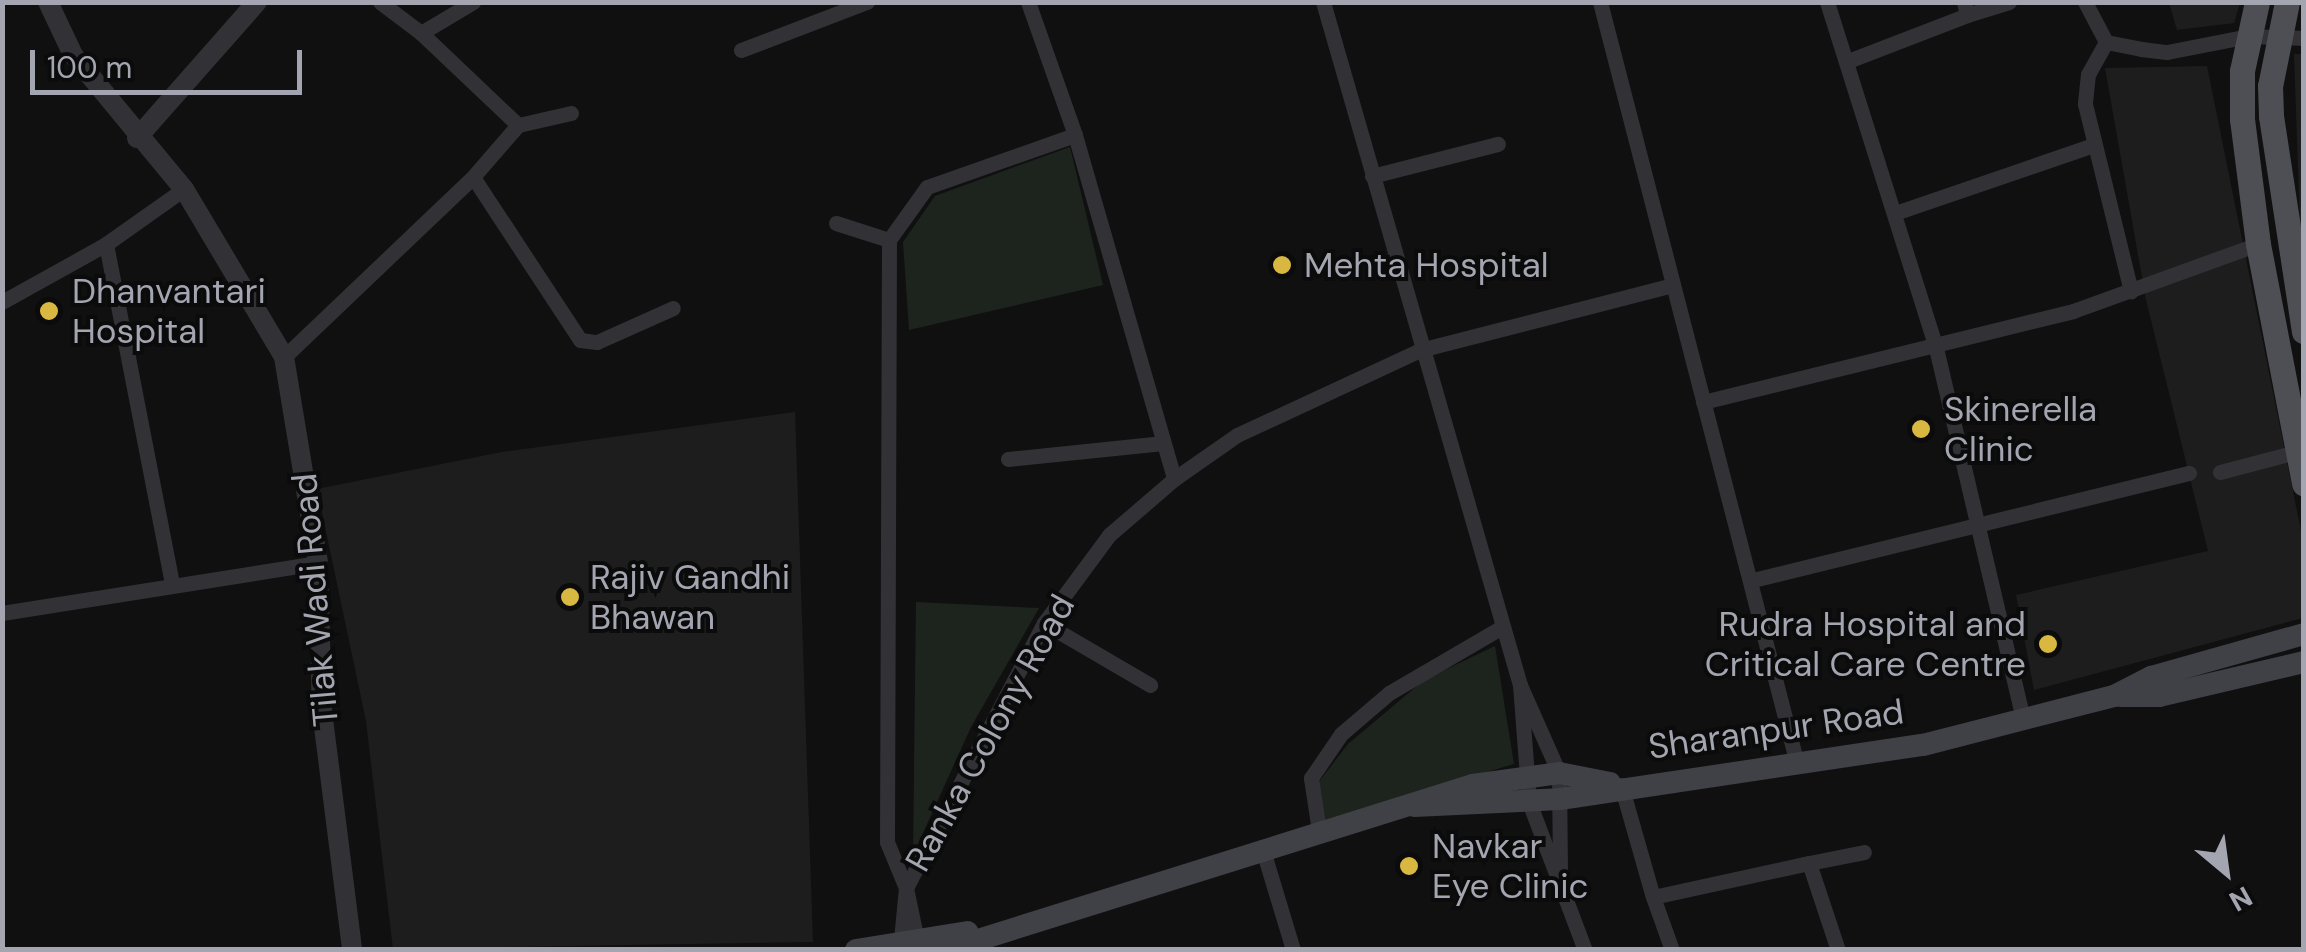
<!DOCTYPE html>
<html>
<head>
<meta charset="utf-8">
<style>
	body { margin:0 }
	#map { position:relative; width:2306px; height:952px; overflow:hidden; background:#101011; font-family:"DM Sans",sans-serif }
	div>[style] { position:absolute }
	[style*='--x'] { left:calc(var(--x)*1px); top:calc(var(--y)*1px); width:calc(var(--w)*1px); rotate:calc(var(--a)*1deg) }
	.built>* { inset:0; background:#1d1d1e }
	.green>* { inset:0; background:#1d241e }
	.minor>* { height:15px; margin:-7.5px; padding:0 7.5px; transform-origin:7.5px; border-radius:7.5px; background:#323236 }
	.tertiary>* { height:20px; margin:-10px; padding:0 10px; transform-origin:10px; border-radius:10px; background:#323236 }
	.secondary>* { height:22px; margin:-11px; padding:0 11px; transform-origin:11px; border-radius:11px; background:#404146 }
	.primary>* { height:25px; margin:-12.5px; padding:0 12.5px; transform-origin:12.5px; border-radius:12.5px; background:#4e4f55 }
	.dots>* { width:28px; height:28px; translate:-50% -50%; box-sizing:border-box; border:5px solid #0c0b0c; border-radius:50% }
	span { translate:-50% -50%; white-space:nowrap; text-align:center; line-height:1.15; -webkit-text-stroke:8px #0c0b0c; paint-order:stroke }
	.poi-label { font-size:35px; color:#a3a6b0 }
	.left { translate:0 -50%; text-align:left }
	.right { translate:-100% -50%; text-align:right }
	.street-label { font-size:35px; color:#a3a6b0 }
	.frame { position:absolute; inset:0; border:5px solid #a3a6b0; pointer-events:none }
	.north { position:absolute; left:2176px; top:822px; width:100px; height:100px; -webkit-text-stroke:8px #0c0b0c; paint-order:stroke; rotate:151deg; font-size:28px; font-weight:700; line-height:40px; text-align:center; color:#a3a6b0 }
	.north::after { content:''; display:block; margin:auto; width:35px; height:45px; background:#a3a6b0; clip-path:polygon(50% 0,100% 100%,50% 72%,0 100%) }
	.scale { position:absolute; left:30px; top:50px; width:272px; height:45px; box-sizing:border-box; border:5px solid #a3a6b0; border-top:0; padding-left:12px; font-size:30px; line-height:35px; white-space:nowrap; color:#a3a6b0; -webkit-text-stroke:8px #0c0b0c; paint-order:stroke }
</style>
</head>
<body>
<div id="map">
	<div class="built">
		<div style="clip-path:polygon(2169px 3px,2169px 2px,2240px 3px,2234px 23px,2177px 30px)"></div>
		<div style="clip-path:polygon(2294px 54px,2304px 54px,2303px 267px,2301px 253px)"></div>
		<div style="clip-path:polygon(2207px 66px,2303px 541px,2303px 618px,2034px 690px,2016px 595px,2208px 551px,2146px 300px,2105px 68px)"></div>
		<div style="clip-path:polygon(795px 412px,813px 942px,393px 949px,366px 721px,317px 489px,502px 452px)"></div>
	</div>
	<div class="green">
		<div style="clip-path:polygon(1070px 147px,1103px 285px,909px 330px,903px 242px,935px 196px)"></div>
		<div style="clip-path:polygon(916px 602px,1039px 608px,971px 727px,913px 855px)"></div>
		<div style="clip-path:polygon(1495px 646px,1514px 764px,1324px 820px,1318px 783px,1348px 744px,1424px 680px)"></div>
	</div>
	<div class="minor">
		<div style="--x:380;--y:2;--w:51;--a:37.1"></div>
		<div style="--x:421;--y:33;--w:61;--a:-30.8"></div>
		<div style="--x:1028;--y:2;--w:141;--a:70.5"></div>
		<div style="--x:1323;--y:2;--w:711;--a:73.91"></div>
		<div style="--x:1600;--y:2;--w:787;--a:75.5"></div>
		<div style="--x:1827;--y:2;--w:363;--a:72.5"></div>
		<div style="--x:1936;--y:348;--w:381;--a:76.8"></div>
		<div style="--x:1964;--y:2;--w:13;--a:77"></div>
		<div style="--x:1967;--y:15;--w:44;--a:-17.2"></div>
		<div style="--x:2085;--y:2;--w:45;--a:62.3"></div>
		<div style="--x:2106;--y:42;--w:36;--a:11"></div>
		<div style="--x:2141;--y:49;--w:26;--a:7"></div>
		<div style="--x:2167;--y:52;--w:84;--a:-11"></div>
		<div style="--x:2249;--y:36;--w:55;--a:2.1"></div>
		<div style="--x:421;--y:33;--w:134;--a:43.5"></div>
		<div style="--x:2106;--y:42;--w:37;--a:119"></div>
		<div style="--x:2088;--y:74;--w:30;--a:96"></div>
		<div style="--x:2085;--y:104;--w:193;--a:76.2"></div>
		<div style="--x:741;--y:50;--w:135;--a:-20.9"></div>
		<div style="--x:1848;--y:61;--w:128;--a:-21.1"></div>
		<div style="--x:571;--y:113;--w:54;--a:167.2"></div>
		<div style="--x:518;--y:125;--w:69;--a:130.9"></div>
		<div style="--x:473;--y:177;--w:195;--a:56.7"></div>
		<div style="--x:580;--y:340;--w:17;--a:7"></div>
		<div style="--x:597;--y:342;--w:83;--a:-24.1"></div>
		<div style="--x:1372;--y:176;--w:130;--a:-14.3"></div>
		<div style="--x:1898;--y:212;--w:207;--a:-18.9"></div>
		<div style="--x:836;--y:223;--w:56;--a:17.8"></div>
		<div style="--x:106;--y:244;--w:345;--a:79"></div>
		<div style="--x:2;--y:302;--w:119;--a:-29.1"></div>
		<div style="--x:106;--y:244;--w:95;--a:-35.2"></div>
		<div style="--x:284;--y:357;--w:261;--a:-43.6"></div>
		<div style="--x:1703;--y:402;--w:381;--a:-13.8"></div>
		<div style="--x:2073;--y:311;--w:197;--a:-19.9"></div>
		<div style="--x:1008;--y:459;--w:156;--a:-5.9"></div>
		<div style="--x:2220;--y:472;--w:79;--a:-14.7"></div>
		<div style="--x:1753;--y:580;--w:449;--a:-13.8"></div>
		<div style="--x:2;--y:613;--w:320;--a:-9"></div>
		<div style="--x:1044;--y:623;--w:123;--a:30.3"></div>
		<div style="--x:1621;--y:785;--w:116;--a:74.1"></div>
		<div style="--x:1319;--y:831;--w:54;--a:-98.6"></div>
		<div style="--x:1311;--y:778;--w:53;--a:-55.7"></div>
		<div style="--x:1341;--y:734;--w:63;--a:-40.5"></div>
		<div style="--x:1389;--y:693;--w:131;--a:-30.3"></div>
		<div style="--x:1262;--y:847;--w:108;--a:73.2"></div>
		<div style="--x:1809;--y:863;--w:56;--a:-11.3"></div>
		<div style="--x:1560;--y:870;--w:97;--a:-90.6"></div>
		<div style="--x:1559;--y:773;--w:96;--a:-113.9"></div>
		<div style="--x:1520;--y:685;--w:117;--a:85.6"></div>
		<div style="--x:1529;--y:802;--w:158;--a:69.3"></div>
		<div style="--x:918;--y:945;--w:58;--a:-101.9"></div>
		<div style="--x:906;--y:888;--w:50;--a:-112.4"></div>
		<div style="--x:887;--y:842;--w:602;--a:-89.81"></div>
		<div style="--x:889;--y:240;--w:65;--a:-54.4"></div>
		<div style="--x:927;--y:187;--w:157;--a:-19.4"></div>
		<div style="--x:1075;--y:135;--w:358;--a:73.9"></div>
		<div style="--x:900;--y:950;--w:62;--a:-84.5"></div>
		<div style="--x:906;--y:888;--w:299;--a:-62.5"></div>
		<div style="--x:1044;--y:623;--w:109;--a:-53.5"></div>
		<div style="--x:1109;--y:535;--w:86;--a:-40.7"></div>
		<div style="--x:1174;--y:479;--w:77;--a:-34.9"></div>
		<div style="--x:1237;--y:435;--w:202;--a:-24.9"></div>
		<div style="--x:1420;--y:350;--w:258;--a:-14.4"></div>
		<div style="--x:1672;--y:950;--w:56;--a:-109.7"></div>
		<div style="--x:1653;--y:897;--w:160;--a:-12.3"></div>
		<div style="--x:1809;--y:863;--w:92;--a:71.6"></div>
	</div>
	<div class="tertiary">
		<div style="--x:48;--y:2;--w:59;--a:64.7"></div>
		<div style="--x:73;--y:55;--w:174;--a:50.4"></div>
		<div style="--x:184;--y:189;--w:196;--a:59.2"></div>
		<div style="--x:284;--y:357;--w:209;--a:80.6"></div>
		<div style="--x:318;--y:563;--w:148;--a:88.5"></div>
		<div style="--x:322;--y:711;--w:241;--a:82.8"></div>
		<div style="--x:137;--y:138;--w:181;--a:-48.6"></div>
	</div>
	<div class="secondary">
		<div style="--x:2121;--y:696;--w:38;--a:0"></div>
		<div style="--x:2159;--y:696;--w:149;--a:-13.2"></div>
		<div style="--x:1414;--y:806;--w:146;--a:-2.7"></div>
		<div style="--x:1560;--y:799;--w:367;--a:-8.5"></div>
		<div style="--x:1923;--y:745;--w:197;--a:-14.4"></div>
		<div style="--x:2114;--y:696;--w:42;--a:-27.2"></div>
		<div style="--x:2151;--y:677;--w:159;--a:-15.7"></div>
		<div style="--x:856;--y:950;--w:113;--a:-9.1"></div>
		<div style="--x:946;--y:950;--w:552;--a:-17.38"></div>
		<div style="--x:1473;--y:785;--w:87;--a:-7.9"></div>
		<div style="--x:1559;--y:773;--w:52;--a:11.1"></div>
	</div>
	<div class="primary">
		<div style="--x:2257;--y:2;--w:71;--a:102.3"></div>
		<div style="--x:2242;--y:71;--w:48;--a:90"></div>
		<div style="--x:2242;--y:119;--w:126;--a:82.7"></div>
		<div style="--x:2258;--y:244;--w:244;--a:79.1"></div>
		<div style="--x:2287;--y:2;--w:86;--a:101.4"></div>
		<div style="--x:2270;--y:86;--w:30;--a:88"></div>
		<div style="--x:2271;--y:116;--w:218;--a:81.3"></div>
	</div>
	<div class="dots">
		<div style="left:1282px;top:265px;background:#d9b841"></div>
		<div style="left:49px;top:311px;background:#d9b841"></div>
		<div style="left:1921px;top:429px;background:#d9b841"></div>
		<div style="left:570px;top:597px;background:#d9b841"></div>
		<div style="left:2048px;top:644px;background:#d9b841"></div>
		<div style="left:1409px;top:866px;background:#d9b841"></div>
	</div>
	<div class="poi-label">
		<span class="left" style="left:1304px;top:265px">Mehta Hospital</span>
		<span class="left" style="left:72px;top:311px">Dhanvantari<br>Hospital</span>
		<span class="left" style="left:1944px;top:429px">Skinerella<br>Clinic</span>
		<span class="left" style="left:590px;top:597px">Rajiv Gandhi<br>Bhawan</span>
		<span class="right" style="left:2026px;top:644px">Rudra Hospital and<br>Critical Care Centre</span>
		<span class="left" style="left:1432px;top:866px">Navkar<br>Eye Clinic</span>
	</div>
	<div class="street-label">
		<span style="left:315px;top:600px;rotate:-95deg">Tilak Wadi Road</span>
		<span style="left:1776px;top:729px;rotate:-8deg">Sharanpur Road</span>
		<span style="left:990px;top:733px;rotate:-61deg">Ranka Colony Road</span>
	</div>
	<div class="frame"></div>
	<div class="north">N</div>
	<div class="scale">100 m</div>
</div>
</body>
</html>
